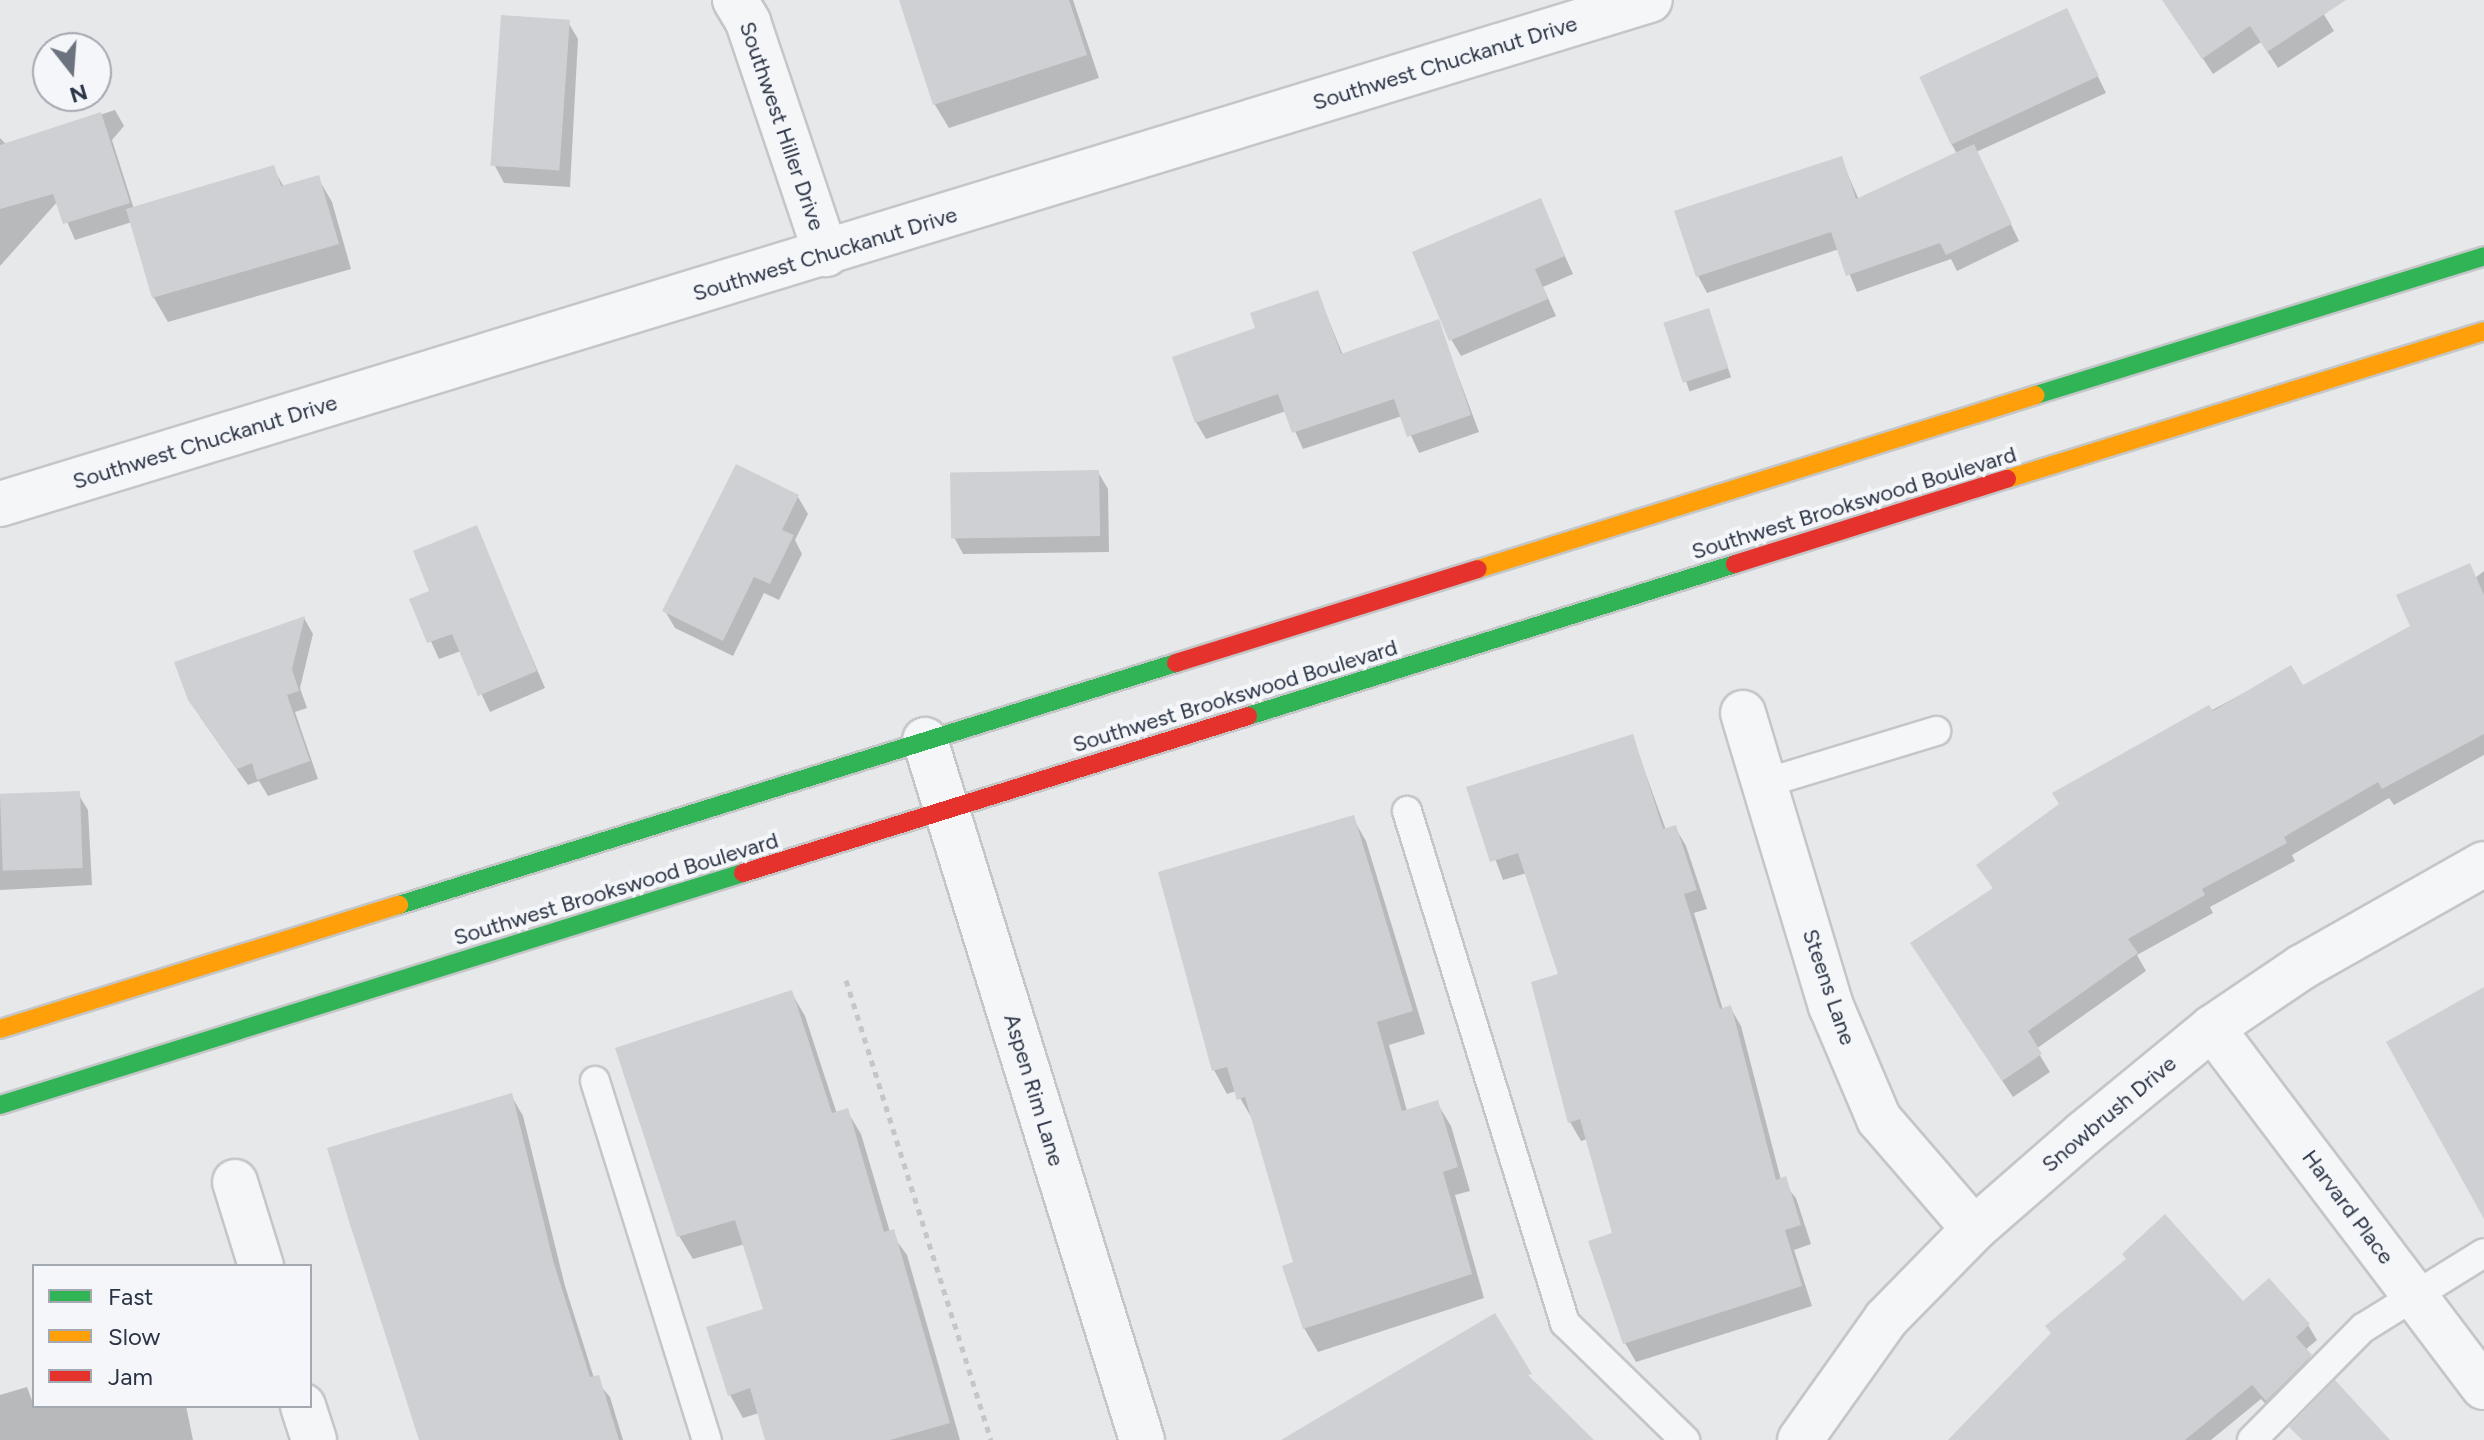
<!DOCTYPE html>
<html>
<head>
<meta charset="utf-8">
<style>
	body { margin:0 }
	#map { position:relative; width:2484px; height:1440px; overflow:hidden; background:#e6e8ea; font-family:Figtree,sans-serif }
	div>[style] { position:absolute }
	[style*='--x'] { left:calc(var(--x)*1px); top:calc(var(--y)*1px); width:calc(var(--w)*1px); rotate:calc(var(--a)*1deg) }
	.shadow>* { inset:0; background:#0003; transform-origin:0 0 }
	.building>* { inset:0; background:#ced0d3; transform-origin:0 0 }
	.path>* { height:5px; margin-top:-2.5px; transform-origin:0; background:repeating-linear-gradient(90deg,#c5c6ca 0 6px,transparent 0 12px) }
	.roads { filter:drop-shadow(2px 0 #c4c6c8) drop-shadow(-2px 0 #c4c6c8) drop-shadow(0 2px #c4c6c8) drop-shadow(0 -2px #c4c6c8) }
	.lane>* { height:28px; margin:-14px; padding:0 14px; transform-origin:14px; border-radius:14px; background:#f5f6f7 }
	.street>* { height:44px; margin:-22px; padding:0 22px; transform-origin:22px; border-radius:22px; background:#f5f6f7 }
	.fast>* { height:18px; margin:-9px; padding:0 9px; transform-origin:9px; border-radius:9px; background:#30b455 }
	.slow>* { height:18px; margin:-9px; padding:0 9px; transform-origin:9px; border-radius:9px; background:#ff9f0a }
	.jam>* { height:18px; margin:-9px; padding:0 9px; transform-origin:9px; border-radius:9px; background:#e5322d }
	span { translate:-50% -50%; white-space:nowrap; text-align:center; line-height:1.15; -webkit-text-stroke:8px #f4f6f9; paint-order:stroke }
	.street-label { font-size:22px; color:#2b3445 }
	.legend { position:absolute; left:32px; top:1264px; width:280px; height:144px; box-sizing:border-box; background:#f4f6f9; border:2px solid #a4a8b1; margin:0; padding:10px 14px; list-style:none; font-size:24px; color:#2b3445 }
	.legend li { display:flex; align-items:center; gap:16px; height:40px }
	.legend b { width:40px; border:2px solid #a4a8b1 }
	.north { position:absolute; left:32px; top:32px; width:80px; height:80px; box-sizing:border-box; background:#f4f6f9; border:2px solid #a4a8b1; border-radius:50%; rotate:163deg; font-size:22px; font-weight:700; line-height:32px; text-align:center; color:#2b3445 }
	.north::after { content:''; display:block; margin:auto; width:28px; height:36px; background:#6c737f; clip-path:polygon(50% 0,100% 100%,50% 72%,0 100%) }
</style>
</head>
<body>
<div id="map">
	<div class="shadow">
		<div style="clip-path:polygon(1073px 0,1099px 78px,949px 128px,935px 105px,902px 2px)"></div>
		<div style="clip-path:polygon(2164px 0,2315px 0,2334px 31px,2278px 68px,2261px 42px,2213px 74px)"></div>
		<div style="clip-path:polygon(2066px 11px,2106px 93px,1976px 152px,2019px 241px,1957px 271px,1951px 259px,1857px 292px,1839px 249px,1707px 293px,1698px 276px,1841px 159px,1859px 200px,1957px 154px,1951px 143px)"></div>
		<div style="clip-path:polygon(568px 22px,578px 39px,570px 187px,504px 183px,495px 166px)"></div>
		<div style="clip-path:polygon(115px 110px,124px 126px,112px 140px,134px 209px,273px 168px,284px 187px,318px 178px,332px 202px,351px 269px,168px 322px,154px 298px,132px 222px,75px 240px,58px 201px,0 266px,0 138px,7px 145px)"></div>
		<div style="clip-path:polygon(1540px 201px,1573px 274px,1543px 287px,1556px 316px,1461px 356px,1451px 339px)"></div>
		<div style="clip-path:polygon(1317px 292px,1343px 355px,1438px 322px,1479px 432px,1419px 453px,1402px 416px,1303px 449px,1286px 411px,1206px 439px,1196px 422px,1258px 329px)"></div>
		<div style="left:1708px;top:310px;width:71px;height:44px;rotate:71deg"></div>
		<div style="clip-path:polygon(1098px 472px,1108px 489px,1109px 552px,963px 554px,954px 537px)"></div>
		<div style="clip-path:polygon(798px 497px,808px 514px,795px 540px,802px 554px,779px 600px,764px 593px,733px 656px,675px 628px,665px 611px)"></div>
		<div style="clip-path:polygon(476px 527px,545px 688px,490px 712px,461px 651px,439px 659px,412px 600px,432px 592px)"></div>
		<div style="clip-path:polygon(2484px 571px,2484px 755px,2394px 805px,2389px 798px,2292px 855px,2295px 861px,2210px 907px,2213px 913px,2137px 955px,2146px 971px,2036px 1049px,2050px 1072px,2013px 1097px,1922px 960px,1994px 890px,1979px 865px,2061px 805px,2055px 794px,2291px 668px,2302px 688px,2412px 627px)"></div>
		<div style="clip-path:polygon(304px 618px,313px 634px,300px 688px,307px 708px,295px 712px,318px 779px,268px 796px,259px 781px,248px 785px,200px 717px)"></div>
		<div style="clip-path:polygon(1632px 736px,1666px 830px,1675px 827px,1686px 846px,1707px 909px,1694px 913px,1723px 1010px,1730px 1007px,1741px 1026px,1781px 1180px,1796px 1198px,1811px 1244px,1794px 1250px,1812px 1306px,1636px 1362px,1625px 1343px,1614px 1234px,1587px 1139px,1581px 1141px,1570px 1122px,1561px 976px,1527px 873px,1503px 880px,1469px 788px)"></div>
		<div style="clip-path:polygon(78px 794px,88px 810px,92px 885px,0 890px,0 798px)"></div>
		<div style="clip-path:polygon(1353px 818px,1366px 841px,1425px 1034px,1389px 1045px,1407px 1111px,1437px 1103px,1451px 1126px,1470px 1191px,1455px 1195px,1484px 1298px,1318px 1352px,1304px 1328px,1296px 1264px,1254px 1122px,1236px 1091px,1227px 1094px,1214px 1070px)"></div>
		<div style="clip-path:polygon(791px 992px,805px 1016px,837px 1114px,847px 1111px,861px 1134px,890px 1232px,907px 1255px,960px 1440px,767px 1440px,759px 1413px,743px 1418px,730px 1395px,765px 1310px,745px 1244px,693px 1259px,679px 1236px)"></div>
		<div style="clip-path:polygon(511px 1095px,523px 1116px,565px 1286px,594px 1378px,610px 1397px,623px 1440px,420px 1440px)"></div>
		<div style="clip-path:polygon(2243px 1304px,2308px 1325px,2317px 1340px,2305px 1350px,2319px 1371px,2276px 1415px,2261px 1399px,2211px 1440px,1949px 1440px)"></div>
		<div style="clip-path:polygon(27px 1387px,34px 1406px,186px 1406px,193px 1440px,0 1440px,0 1395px)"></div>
	</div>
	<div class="building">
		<div style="clip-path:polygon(899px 0,1069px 0,1087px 55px,933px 105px)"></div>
		<div style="clip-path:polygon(2162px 0,2346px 0,2267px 52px,2250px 26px,2202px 59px)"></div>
		<div style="left:2067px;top:8px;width:75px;height:163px;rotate:65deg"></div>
		<div style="left:501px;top:15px;width:69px;height:151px;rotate:4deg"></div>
		<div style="clip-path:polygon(101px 112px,130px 203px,63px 224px,53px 194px,0 209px,0 145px)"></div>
		<div style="clip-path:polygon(1974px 144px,2012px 224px,1946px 255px,1940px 243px,1846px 276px,1831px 232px,1696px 277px,1674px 211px,1842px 156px,1856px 199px)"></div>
		<div style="clip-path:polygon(274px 165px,281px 186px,319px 175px,339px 244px,152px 298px,126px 209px)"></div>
		<div style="clip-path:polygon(1541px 198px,1565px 256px,1535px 269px,1548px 299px,1449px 341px,1412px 252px)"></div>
		<div style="clip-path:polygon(1318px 290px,1341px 354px,1439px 319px,1471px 415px,1407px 437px,1394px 399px,1292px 433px,1278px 394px,1195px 423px,1172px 357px,1255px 328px,1250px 313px)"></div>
		<div style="left:1709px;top:308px;width:63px;height:48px;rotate:72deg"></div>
		<div style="clip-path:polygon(736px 464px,799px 495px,782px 530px,794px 535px,770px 584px,754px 577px,723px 641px,662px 611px)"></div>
		<div style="left:1099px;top:470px;width:66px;height:149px;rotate:89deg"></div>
		<div style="clip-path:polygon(477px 525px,537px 671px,478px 696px,452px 634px,427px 643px,409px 599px,429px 591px,413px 551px)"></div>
		<div style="clip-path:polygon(2470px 563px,2484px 595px,2484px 734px,2382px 789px,2378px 782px,2284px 837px,2287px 843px,2202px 889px,2205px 895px,2128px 939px,2138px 953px,2028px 1031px,2042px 1054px,2002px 1081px,1910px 943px,1993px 888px,1976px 865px,2059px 804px,2052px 793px,2209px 705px,2213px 711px,2291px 665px,2303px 685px,2410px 626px,2396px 595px)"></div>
		<div style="clip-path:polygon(305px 616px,292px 669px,299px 691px,287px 695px,310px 761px,257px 780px,252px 763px,237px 769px,188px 700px,174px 662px)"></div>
		<div style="clip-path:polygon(1633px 734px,1663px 829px,1676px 825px,1697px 890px,1684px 894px,1720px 1009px,1731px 1005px,1776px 1180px,1786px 1176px,1801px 1225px,1785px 1230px,1802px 1286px,1623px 1344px,1588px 1241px,1612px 1233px,1580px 1119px,1568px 1123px,1531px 982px,1558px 974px,1518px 853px,1490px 862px,1466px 787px)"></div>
		<div style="left:80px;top:791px;width:77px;height:80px;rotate:88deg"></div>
		<div style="clip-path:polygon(1354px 815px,1413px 1011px,1377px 1022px,1402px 1111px,1438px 1100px,1458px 1167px,1443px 1172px,1472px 1274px,1303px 1329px,1282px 1266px,1293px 1262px,1245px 1097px,1237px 1100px,1227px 1067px,1212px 1071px,1158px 872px)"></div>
		<div style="clip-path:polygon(2484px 987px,2484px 1219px,2386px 1042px)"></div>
		<div style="clip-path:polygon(792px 990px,832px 1113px,848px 1108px,884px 1232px,894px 1229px,950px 1423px,890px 1440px,765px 1440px,750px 1388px,728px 1396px,706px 1327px,763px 1309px,735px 1220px,677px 1237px,615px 1048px)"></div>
		<div style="clip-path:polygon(512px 1093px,554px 1264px,590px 1377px,599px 1375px,619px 1440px,419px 1440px,348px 1218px,327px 1148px)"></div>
		<div style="clip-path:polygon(2165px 1214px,2243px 1301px,2269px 1278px,2310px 1324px,2296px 1337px,2312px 1355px,2266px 1401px,2252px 1385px,2185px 1440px,1948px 1440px,2051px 1333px,2045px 1326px,2126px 1259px,2122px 1254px)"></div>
		<div style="clip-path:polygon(1495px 1313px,1532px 1374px,1528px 1375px,1594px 1440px,1281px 1440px)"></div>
		<div style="clip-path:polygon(2335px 1380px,2390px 1440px,2302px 1440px,2289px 1427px)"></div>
	</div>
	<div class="path">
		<div style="--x:846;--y:980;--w:482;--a:72.5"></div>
	</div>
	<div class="roads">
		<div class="lane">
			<div style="--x:1765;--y:783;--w:179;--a:-16.9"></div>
			<div style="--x:1407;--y:811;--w:536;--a:72.85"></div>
			<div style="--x:1565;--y:1323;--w:168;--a:44.3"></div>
			<div style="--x:595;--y:1081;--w:376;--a:72.7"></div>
			<div style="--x:2252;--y:1440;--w:158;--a:-45.3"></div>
			<div style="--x:2363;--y:1328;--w:142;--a:-31.8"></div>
		</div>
		<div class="street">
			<div style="--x:735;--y:0;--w:26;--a:59"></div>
			<div style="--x:748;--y:22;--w:245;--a:71.4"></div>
			<div style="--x:0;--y:504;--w:1725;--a:-16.99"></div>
			<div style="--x:1743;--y:713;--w:306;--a:73.3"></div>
			<div style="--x:1831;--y:1006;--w:123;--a:67"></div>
			<div style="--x:1879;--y:1119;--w:145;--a:49.2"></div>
			<div style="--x:925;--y:740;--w:733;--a:72.78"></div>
			<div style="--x:2212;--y:1028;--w:450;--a:52.9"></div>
			<div style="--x:235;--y:1182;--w:88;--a:72.8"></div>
			<div style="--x:303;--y:1406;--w:36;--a:72"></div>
			<div style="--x:1800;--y:1440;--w:148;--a:-54.6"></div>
			<div style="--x:1886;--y:1319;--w:126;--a:-45.6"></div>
			<div style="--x:1974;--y:1229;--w:146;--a:-41.1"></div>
			<div style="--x:2084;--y:1133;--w:166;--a:-39.4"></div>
			<div style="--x:2212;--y:1028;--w:109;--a:-34.1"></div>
			<div style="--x:2302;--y:967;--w:209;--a:-29.5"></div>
		</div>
		<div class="fast">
			<div style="--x:2036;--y:395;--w:469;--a:-17.2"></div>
			<div style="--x:1248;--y:716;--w:510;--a:-17.33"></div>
			<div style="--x:399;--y:905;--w:814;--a:-17.3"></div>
			<div style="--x:0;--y:1105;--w:778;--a:-17.34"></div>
		</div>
		<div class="slow">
			<div style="--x:2007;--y:479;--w:499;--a:-17.2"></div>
			<div style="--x:1478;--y:569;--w:584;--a:-17.32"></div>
			<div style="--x:0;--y:1029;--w:418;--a:-17.3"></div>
		</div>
		<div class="jam">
			<div style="--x:1735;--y:564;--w:285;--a:-17.4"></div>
			<div style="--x:1176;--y:663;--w:316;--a:-17.3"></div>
			<div style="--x:743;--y:873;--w:529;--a:-17.27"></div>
		</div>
	</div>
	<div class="street-label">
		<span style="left:1445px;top:63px;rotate:-17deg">Southwest Chuckanut Drive</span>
		<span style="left:782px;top:126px;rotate:71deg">Southwest Hiller Drive</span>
		<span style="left:825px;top:254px;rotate:-17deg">Southwest Chuckanut Drive</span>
		<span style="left:205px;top:442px;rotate:-17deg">Southwest Chuckanut Drive</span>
		<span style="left:1854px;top:503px;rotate:-17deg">Southwest Brookswood Boulevard</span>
		<span style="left:1235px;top:696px;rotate:-17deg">Southwest Brookswood Boulevard</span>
		<span style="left:616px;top:889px;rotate:-17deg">Southwest Brookswood Boulevard</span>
		<span style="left:1829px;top:987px;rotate:71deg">Steens Lane</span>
		<span style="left:1034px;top:1090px;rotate:73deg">Aspen Rim Lane</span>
		<span style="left:2109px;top:1114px;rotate:-40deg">Snowbrush Drive</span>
		<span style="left:2348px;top:1207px;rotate:53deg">Harvard Place</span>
	</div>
	<ul class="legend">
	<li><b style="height:10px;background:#30b455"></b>Fast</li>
	<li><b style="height:10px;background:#ff9f0a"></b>Slow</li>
	<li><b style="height:10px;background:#e5322d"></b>Jam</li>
	</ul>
	<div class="north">N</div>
</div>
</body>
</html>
